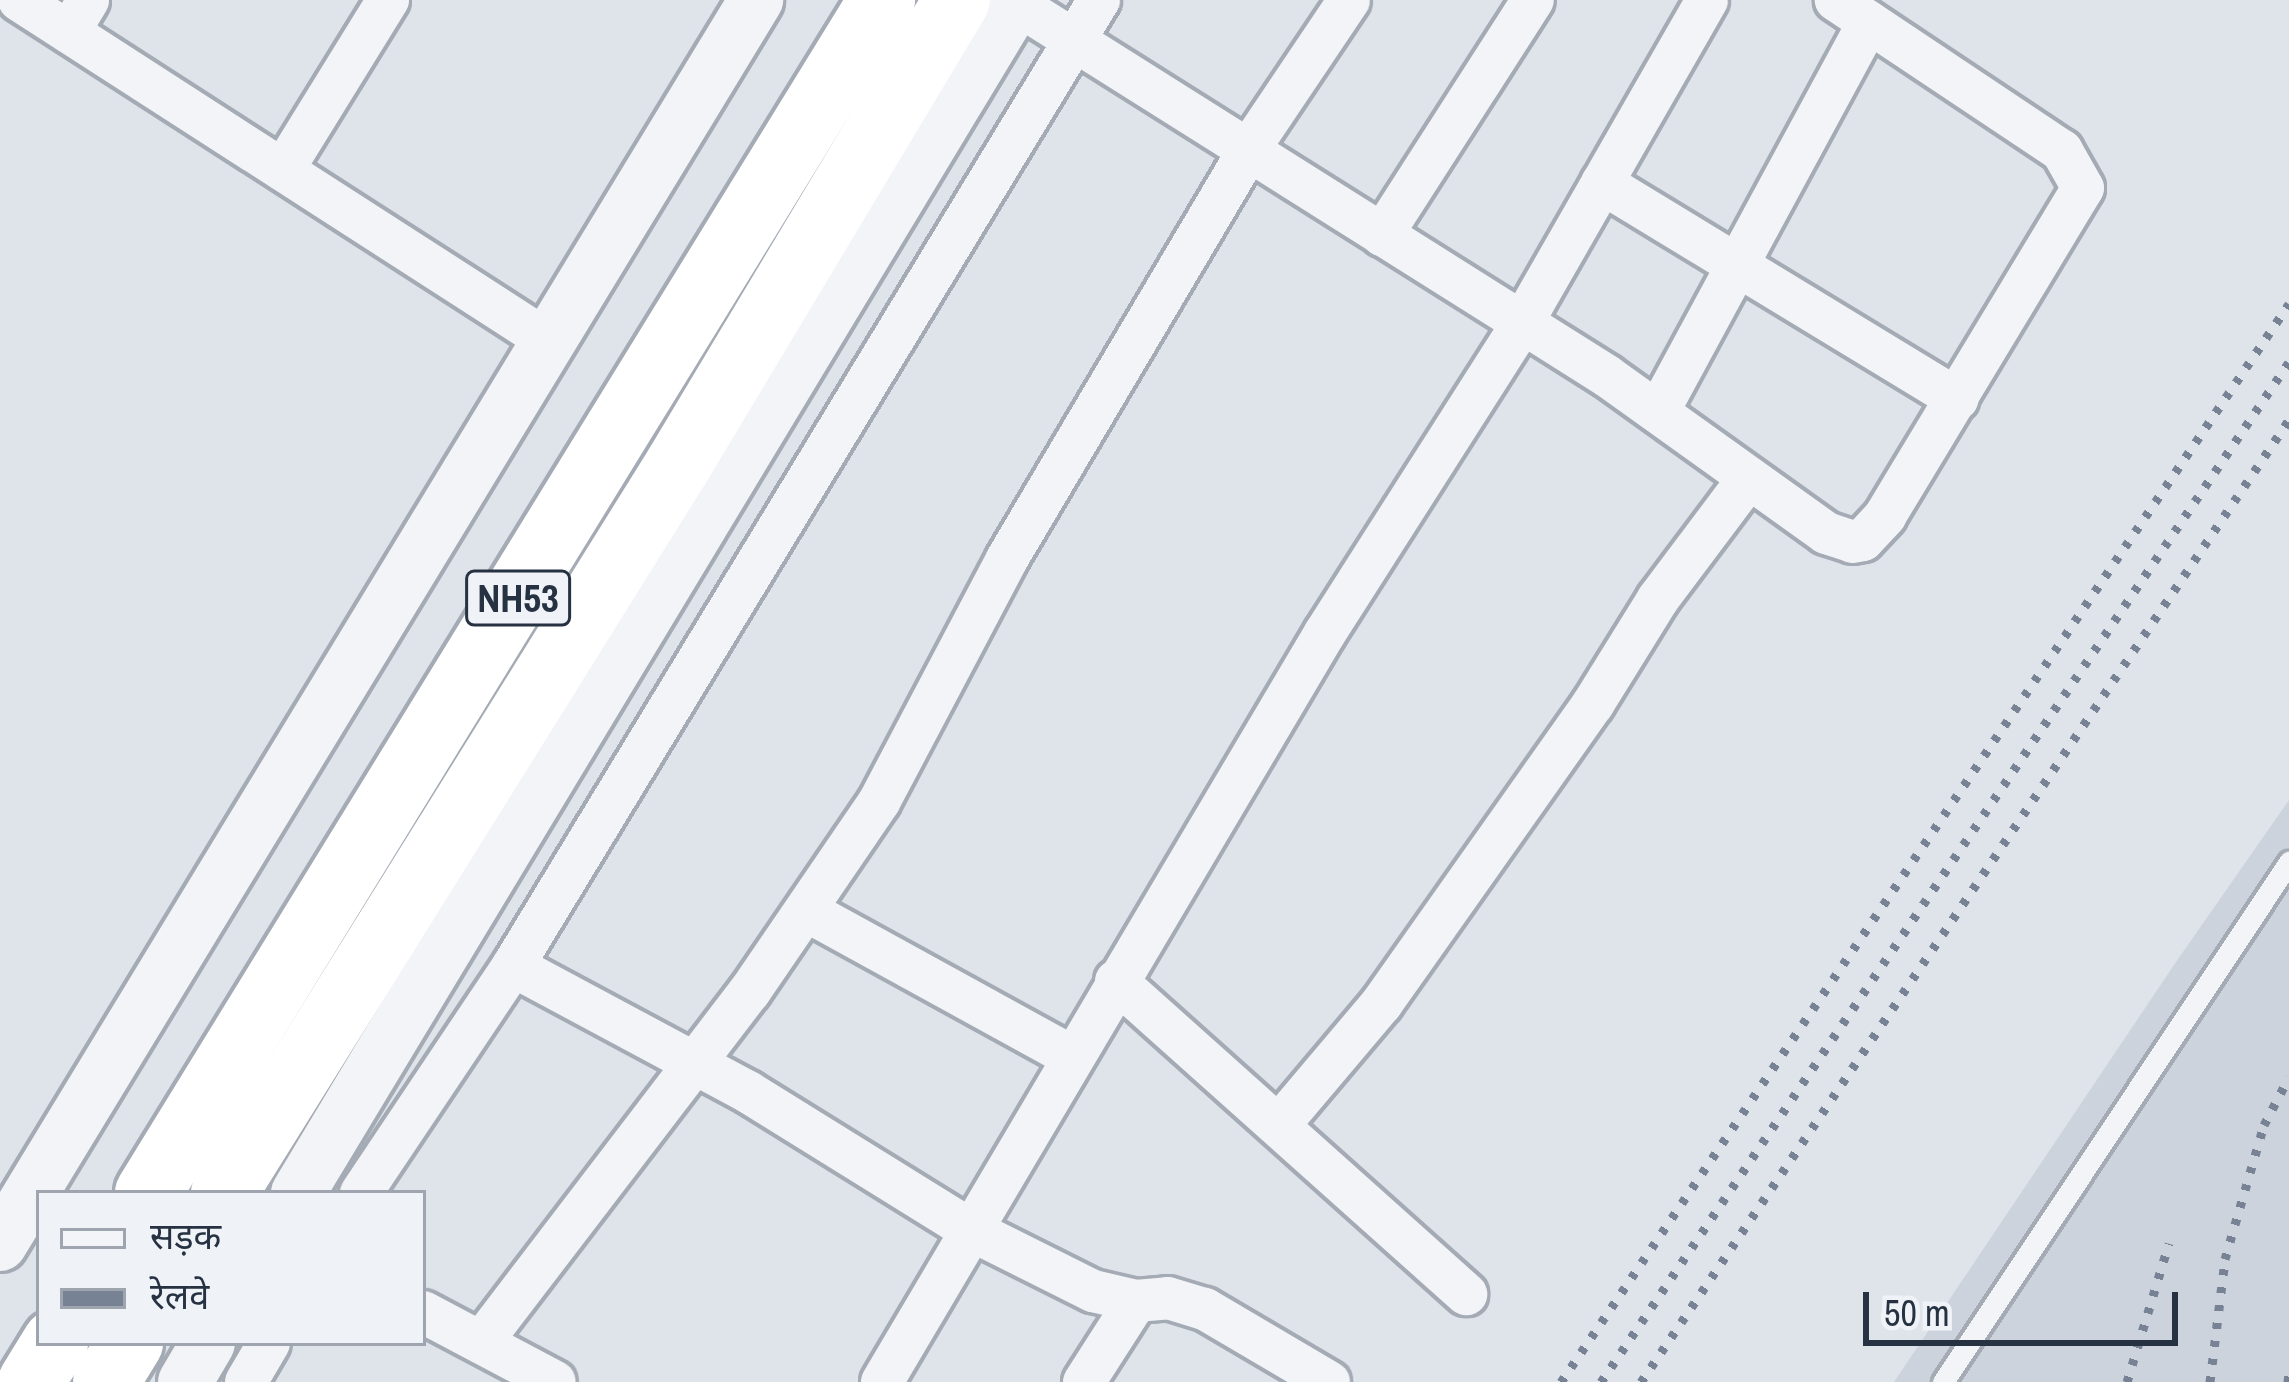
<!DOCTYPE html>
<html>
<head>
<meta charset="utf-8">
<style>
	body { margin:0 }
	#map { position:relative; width:2289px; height:1382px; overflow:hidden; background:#dfe4ea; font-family:"Archivo Narrow","Noto Sans Devanagari",sans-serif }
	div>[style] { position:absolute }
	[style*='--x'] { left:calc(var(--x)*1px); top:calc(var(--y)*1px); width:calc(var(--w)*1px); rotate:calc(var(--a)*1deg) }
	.built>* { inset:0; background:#cdd3dc }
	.roads { filter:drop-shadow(3px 0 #a4abb4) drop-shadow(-3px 0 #a4abb4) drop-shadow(0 3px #a4abb4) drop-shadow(0 -3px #a4abb4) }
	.service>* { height:21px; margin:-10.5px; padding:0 10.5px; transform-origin:10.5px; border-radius:10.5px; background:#f2f4f8 }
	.minor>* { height:42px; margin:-21px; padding:0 21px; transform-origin:21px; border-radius:21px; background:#f2f4f8 }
	.tertiary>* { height:54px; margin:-27px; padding:0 27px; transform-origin:27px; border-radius:27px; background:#f2f4f8 }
	.trunk>* { height:66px; margin:-33px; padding:0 33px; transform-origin:33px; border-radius:33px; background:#fff }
	.rail>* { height:9px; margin-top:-4.5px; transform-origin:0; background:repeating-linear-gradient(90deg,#778395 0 6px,transparent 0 18px) }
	span { translate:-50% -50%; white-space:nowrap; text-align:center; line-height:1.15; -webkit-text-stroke:9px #eff2f7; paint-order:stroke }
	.shield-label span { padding:3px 9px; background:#eff2f7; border:3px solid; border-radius:9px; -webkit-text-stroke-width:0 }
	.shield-label { font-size:39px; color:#263142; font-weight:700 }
	.legend { position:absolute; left:36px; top:1190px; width:390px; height:156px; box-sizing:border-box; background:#eff2f7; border:3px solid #9fa5af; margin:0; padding:15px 21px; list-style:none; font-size:36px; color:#263142 }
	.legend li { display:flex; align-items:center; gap:24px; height:60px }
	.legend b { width:60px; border:3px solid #9fa5af }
	.scale { position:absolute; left:1863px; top:1292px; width:315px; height:54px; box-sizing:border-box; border:6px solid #263142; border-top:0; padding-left:15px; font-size:36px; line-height:42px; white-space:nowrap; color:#263142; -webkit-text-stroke:9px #eff2f7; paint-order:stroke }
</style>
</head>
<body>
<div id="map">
	<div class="built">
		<div style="clip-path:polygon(2289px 800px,2289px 1382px,1894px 1382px,2176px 962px)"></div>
	</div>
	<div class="roads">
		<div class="service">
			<div style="--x:1943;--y:1382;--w:625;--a:-56.36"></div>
		</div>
		<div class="minor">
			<div style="--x:19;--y:0;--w:626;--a:32.8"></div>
			<div style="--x:1015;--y:3;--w:700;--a:32.21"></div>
			<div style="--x:1607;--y:376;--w:269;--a:35.6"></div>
			<div style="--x:1826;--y:533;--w:28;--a:18"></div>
			<div style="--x:1853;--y:542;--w:10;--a:-11"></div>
			<div style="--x:1863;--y:540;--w:33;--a:-47"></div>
			<div style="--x:1885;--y:516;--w:383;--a:-58.9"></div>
			<div style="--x:2083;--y:188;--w:43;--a:-119.6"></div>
			<div style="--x:2062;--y:151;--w:272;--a:-146.3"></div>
			<div style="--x:69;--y:32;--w:37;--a:-59"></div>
			<div style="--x:283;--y:170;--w:200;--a:-58.3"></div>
			<div style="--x:1602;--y:183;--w:416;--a:31.3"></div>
			<div style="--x:1382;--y:235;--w:279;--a:-57.3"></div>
			<div style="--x:1658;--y:412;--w:443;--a:-61.6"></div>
			<div style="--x:807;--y:911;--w:301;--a:28.8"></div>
			<div style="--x:513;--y:966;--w:267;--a:28.2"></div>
			<div style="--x:748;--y:1092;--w:260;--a:31.8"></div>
			<div style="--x:969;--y:1229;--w:139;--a:26.6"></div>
			<div style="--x:1093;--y:1291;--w:44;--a:13.1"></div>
			<div style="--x:1136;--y:1301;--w:32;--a:-5"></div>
			<div style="--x:1168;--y:1298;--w:39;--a:17"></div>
			<div style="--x:1205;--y:1309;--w:144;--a:30.5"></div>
			<div style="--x:1116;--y:981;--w:470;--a:41.8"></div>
			<div style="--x:1279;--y:1125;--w:160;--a:-49.8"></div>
			<div style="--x:1382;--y:1003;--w:366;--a:-54.8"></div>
			<div style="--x:1593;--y:704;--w:123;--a:-58.2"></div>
			<div style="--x:1658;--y:599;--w:151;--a:-53.1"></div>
			<div style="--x:361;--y:1193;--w:273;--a:-56.2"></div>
			<div style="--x:513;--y:966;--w:1130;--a:-58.76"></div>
			<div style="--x:423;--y:1312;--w:149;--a:27.9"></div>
			<div style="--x:483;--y:1340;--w:439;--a:-52.6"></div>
			<div style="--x:750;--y:991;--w:229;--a:-55.7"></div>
			<div style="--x:879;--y:802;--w:275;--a:-62.2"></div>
			<div style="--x:1007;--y:559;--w:476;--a:-59.4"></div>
			<div style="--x:1249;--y:149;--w:179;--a:-56.1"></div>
			<div style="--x:246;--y:1382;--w:45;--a:-59.5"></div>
			<div style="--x:882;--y:1382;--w:870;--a:-59.4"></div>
			<div style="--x:1325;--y:633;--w:365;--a:-57.5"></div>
			<div style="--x:1521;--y:325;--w:374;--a:-60.2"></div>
			<div style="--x:1084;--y:1382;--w:96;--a:-57.3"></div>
		</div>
		<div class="tertiary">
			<div style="--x:298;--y:1193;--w:1393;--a:-58.92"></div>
			<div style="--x:0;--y:1244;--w:1456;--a:-58.71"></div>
			<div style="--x:185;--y:1382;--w:45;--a:-59.5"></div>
		</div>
		<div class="trunk">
			<div style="--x:148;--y:1193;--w:1401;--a:-58.4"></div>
			<div style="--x:224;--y:1193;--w:858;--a:-58.05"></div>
			<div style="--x:678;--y:465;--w:542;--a:-59.04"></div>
			<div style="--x:31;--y:1382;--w:46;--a:-58.4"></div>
			<div style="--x:106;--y:1382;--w:46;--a:-58.4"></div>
		</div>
	</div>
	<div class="rail">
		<div style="--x:1561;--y:1382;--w:1301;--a:-55.97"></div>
		<div style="--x:1601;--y:1382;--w:1230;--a:-56"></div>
		<div style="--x:1641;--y:1382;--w:1160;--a:-56.04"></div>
		<div style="--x:2127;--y:1382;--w:145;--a:-73.2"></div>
		<div style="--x:2210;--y:1382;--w:124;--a:-83"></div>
		<div style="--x:2225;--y:1259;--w:140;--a:-73.8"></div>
		<div style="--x:2264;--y:1125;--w:54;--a:-62.5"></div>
		<div style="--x:2288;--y:1382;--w:9;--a:-84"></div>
	</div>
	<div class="shield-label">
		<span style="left:518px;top:598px">NH53</span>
	</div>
	<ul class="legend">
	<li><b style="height:15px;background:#f2f4f8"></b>सड़क</li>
	<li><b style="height:15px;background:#778395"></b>रेलवे</li>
	</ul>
	<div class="scale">50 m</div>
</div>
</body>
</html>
